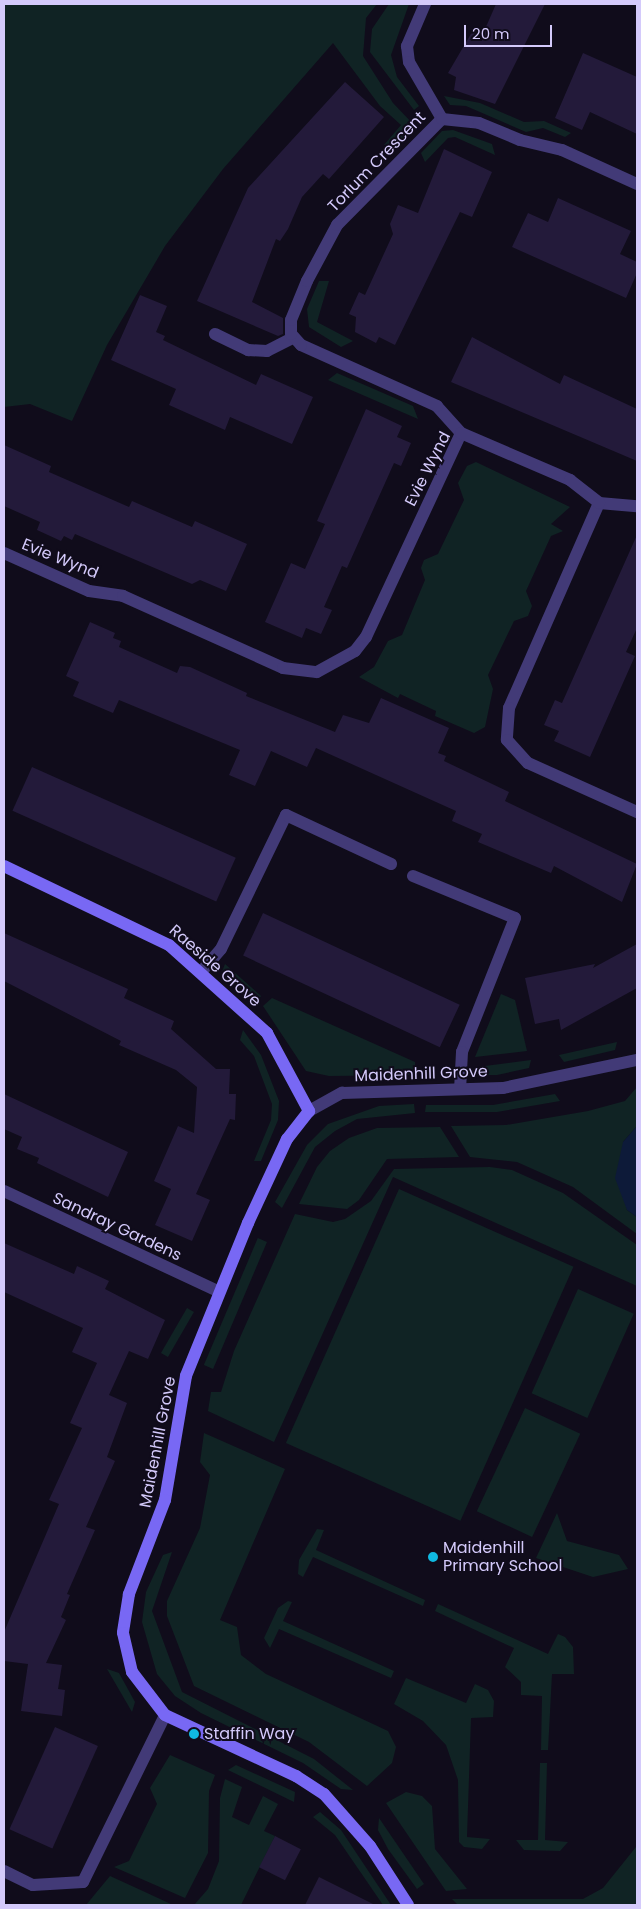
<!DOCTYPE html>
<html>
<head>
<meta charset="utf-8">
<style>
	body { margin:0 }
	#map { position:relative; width:641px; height:1909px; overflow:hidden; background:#100c1b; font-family:Poppins,sans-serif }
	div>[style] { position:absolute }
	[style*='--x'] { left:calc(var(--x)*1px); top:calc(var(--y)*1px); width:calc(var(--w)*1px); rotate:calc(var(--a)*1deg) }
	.green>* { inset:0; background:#102324; transform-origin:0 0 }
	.water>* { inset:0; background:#0d1a39 }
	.building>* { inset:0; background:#231a3a; transform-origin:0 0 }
	.lane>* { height:12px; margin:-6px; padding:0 6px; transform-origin:6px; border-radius:6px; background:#423a77 }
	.street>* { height:12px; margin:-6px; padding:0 6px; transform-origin:6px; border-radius:6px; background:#423a77 }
	.secondary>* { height:12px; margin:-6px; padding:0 6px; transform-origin:6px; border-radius:6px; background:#7868f4 }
	.dots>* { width:14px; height:14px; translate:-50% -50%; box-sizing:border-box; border:2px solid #100c1b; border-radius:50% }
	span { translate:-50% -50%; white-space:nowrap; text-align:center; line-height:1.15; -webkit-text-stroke:4px #100c1b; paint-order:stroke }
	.street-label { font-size:16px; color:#d4cafb }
	.poi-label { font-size:16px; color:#d4cafb }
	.left { translate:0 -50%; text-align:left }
	.frame { position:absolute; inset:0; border:5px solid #d4cafb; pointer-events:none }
	.scale { position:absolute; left:464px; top:25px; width:88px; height:22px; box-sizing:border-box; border:2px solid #d4cafb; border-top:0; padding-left:6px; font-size:15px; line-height:18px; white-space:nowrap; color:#d4cafb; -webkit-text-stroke:4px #100c1b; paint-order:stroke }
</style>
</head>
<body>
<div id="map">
	<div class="green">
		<div style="clip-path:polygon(4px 4px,377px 4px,366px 18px,363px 56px,393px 103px,414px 125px,395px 146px,384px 145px,401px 125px,380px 106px,333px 43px,223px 169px,165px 246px,107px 345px,72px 421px,30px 404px,4px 407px)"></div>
		<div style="clip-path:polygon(389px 4px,409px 4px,391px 55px,397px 77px,419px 106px,414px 110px,370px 52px,372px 29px)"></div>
		<div style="clip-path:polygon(444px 96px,480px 103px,524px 122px,544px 121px,571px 133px,565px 137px,543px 128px,526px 132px,466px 106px,450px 105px)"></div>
		<div style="clip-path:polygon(453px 130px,492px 144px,495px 155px,455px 137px,448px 138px,425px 162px,421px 153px,442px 131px)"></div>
		<div style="clip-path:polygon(319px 281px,329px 281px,317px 322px,353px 341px,341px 347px,309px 327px,307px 309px)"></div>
		<div style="clip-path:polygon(337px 373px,413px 406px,418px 419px,328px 380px)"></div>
		<div style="clip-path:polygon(476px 462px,570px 507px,551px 524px,563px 531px,551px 536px,526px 591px,532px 606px,528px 616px,514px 621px,488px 675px,493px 689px,485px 727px,474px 733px,435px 716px,436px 711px,400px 694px,398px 698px,359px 677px,374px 667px,388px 641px,402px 635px,425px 580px,421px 568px,424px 560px,438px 554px,464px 500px,458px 483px,467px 466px)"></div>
		<div style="clip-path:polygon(225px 964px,261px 996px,257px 1002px,222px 972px)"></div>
		<div style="clip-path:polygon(501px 994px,515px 1000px,527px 1051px,475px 1057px)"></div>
		<div style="clip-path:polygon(272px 998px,415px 1062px,415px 1075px,329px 1076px,306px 1071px,263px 1006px)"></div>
		<div style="clip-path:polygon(243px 1030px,261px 1055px,279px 1101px,278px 1120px,261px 1161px,254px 1161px,271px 1120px,272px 1104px,254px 1056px,240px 1040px)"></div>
		<div style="clip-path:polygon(617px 1042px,615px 1050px,564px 1062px,559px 1055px)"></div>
		<div style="clip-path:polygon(531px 1060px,529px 1068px,497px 1075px,479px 1075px,477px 1067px)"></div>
		<div style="clip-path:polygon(637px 1087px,637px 1126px,623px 1142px,627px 1210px,637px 1217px,637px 1234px,573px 1187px,517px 1162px,470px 1157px,451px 1126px,506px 1125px,588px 1111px,625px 1101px)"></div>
		<div style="clip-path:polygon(555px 1094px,560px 1101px,497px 1112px,425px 1112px,426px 1105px,493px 1105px)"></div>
		<div style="clip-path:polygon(414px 1104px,415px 1113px,357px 1119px,335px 1131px,315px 1147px,282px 1208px,275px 1202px,307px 1145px,328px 1124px,379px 1106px)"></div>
		<div style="clip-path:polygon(440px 1127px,459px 1157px,387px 1159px,359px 1200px,347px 1209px,299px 1204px,317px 1167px,330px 1151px,349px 1138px,377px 1128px)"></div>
		<div style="clip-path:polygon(490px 1167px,512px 1170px,563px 1193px,637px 1245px,637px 1286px,393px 1177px,274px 1442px,208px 1411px,211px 1392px,221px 1392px,234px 1351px,295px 1214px,333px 1222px,345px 1219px,371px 1201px,394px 1169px)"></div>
		<div style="left:399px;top:1189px;width:191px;height:278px;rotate:24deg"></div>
		<div style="left:267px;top:1242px;width:138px;height:10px;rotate:113deg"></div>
		<div style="left:578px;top:1289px;width:61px;height:114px;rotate:24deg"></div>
		<div style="left:187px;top:1308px;width:8px;height:52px;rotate:30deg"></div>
		<div style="left:525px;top:1408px;width:61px;height:114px;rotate:25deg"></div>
		<div style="clip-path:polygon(204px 1433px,285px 1469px,220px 1620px,237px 1627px,241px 1655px,266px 1674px,388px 1731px,396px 1747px,392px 1763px,367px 1786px,309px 1742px,194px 1686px,167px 1616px,167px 1601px,200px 1528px,210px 1475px,200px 1462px)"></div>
		<div style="clip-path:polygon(557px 1513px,567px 1541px,619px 1555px,628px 1569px,593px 1577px,536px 1558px)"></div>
		<div style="clip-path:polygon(317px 1529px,324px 1530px,316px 1550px,425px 1600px,423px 1606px,313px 1557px,303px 1577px,298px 1574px,299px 1560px)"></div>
		<div style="clip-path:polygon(172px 1552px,152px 1611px,182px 1692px,314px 1759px,353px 1790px,341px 1789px,303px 1763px,201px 1713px,175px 1696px,157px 1674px,142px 1622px,146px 1592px,163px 1555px)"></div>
		<div style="clip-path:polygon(288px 1601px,292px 1602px,283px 1621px,394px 1671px,391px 1678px,279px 1629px,270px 1648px,264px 1638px,278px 1608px)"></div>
		<div style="clip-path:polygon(438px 1604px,548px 1654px,558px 1634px,565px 1637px,573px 1647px,574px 1674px,552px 1674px,548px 1750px,541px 1750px,542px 1696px,521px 1695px,521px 1682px,505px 1667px,514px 1648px,435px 1611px)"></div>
		<div style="clip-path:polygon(107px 1669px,119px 1673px,135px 1702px,132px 1712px)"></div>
		<div style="clip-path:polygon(406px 1678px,466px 1703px,475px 1684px,488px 1690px,494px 1701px,493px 1717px,471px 1718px,467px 1837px,490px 1839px,482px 1849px,464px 1847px,459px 1842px,458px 1780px,446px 1745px,423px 1721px,394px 1704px)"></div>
		<div style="clip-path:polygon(170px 1755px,215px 1775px,209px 1791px,208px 1853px,185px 1898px,114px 1867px,129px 1861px,157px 1804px,150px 1788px)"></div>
		<div style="clip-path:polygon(540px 1763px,547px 1763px,545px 1840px,568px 1842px,560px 1851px,524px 1850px,516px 1840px,538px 1840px)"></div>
		<div style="clip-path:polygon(236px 1765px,295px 1792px,294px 1802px,228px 1770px)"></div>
		<div style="clip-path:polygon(225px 1779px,242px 1787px,232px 1817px,249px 1825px,263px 1796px,278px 1804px,264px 1831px,275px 1836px,241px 1905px,194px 1905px,208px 1889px,219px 1861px,220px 1798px)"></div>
		<div style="clip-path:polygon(637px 1790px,637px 1905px,458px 1905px,452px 1899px,583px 1899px,603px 1888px,636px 1847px)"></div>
		<div style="clip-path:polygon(406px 1792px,422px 1796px,432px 1806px,435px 1849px,467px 1889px,446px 1891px,386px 1803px)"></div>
		<div style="clip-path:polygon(320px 1812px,341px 1830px,391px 1905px,383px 1905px,335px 1835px,313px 1817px)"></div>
		<div style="clip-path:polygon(379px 1818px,424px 1884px,417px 1889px,388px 1849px,378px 1830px)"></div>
		<div style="clip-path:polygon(110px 1876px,145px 1892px,173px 1905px,86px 1905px)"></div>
	</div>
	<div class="water">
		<div style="clip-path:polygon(637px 1126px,637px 1217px,627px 1210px,615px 1178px,623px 1142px)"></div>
	</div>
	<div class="building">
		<div style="clip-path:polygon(496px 4px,545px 4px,495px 104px,454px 90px,456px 77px,448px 73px,472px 32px,482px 36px)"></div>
		<div style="clip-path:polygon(583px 53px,637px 77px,637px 134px,590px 112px,582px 130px,555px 118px)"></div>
		<div style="clip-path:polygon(345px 82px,384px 117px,329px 179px,323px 174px,302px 197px,288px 229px,280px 241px,276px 239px,252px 302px,283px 318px,283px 334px,278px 336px,197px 301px,248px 188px)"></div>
		<div style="clip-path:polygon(444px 149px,492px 172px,472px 217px,460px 212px,395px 345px,379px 337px,376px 343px,355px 332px,356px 317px,349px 314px,359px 292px,365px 295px,393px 234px,390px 224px,398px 205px,418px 213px)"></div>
		<div style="clip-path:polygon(558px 198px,631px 231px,620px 254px,637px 262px,637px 273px,626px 298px,512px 247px,528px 213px,548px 222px)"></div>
		<div style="clip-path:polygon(140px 295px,167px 306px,156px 332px,165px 336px,163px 340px,256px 385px,261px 374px,313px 397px,292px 444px,230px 417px,225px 430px,169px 405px,176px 389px,111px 360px)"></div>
		<div style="clip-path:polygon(472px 337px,560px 384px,564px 375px,637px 409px,637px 461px,451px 382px)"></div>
		<div style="clip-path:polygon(366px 409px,402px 426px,397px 437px,411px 443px,401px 466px,394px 463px,347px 568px,342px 566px,324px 607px,332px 610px,321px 634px,306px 628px,302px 638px,265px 622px,291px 563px,305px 569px,325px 524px,317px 521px)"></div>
		<div style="clip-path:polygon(4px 445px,51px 466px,49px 472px,129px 507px,132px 501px,192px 527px,195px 521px,247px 544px,226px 591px,200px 580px,192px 584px,75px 534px,72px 540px,64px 536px,61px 541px,37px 530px,40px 522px,4px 506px)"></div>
		<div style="clip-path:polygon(637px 535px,637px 628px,626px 652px,635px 656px,590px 757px,554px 741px,559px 731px,544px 725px,555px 700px,562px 703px)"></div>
		<div style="clip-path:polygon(90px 622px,115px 633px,113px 638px,121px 641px,119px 647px,177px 673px,180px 666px,190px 667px,247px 693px,246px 696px,335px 732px,343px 715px,369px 723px,381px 698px,449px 728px,438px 753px,446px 756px,444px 761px,509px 792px,505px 801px,637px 864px,622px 902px,554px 866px,551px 873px,478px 842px,482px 834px,452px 821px,456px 811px,316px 748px,307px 767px,271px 751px,255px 786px,229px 775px,240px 750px,119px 700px,113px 713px,73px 696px,79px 682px,66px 676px)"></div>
		<div style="left:32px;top:767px;width:223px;height:48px;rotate:24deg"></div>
		<div style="left:263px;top:913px;width:217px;height:47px;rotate:25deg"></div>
		<div style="clip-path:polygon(4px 933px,128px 989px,124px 998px,174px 1021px,171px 1029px,216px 1069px,230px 1069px,229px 1094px,236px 1094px,235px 1120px,230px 1119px,196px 1194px,210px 1200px,192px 1241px,155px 1225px,171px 1189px,154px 1181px,178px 1126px,194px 1133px,197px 1087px,176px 1070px,119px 1045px,121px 1041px,4px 981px)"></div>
		<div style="clip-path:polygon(637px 944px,637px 988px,561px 1030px,559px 1019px,535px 1024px,525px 978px,595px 964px,593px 968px)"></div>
		<div style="clip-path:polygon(4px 1094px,128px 1152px,108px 1197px,37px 1163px,39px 1158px,17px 1149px,22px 1137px,4px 1129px)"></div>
		<div style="clip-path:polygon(4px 1243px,74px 1274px,77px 1266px,109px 1281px,105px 1289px,165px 1320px,148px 1359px,129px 1351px,109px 1395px,127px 1403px,107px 1457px,115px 1461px,86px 1527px,95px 1530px,67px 1594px,70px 1595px,61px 1617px,66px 1620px,46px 1663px,62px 1665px,58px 1689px,65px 1690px,62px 1716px,21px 1711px,28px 1664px,4px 1661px,4px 1632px,59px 1504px,49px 1500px,82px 1428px,70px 1423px,97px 1363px,72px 1352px,83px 1328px,4px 1292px)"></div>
		<div style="left:55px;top:1727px;width:47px;height:112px;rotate:24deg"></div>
		<div style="left:275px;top:1836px;width:29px;height:35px;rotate:27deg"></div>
		<div style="clip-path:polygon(319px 1877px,375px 1905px,305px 1905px)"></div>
	</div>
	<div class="lane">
		<div style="--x:425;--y:4;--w:46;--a:113.2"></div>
		<div style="--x:407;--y:46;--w:16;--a:83"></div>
		<div style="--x:409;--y:62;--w:66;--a:59.9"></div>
		<div style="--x:215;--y:334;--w:37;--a:26"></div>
		<div style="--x:248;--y:350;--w:19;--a:3"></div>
		<div style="--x:267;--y:351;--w:30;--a:-27"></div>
		<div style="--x:413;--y:876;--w:110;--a:22.4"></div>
		<div style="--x:515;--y:918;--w:144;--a:111.6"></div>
		<div style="--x:462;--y:1052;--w:37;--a:93"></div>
		<div style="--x:201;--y:972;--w:30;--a:-49"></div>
		<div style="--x:221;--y:949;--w:149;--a:-64.1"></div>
		<div style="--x:286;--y:815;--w:116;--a:25"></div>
	</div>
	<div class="street">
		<div style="--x:461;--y:433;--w:36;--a:-132"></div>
		<div style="--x:437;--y:406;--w:149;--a:-155.8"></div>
		<div style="--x:301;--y:345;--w:15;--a:-132"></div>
		<div style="--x:291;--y:334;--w:14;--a:-90"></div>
		<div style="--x:291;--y:320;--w:42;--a:-67.7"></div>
		<div style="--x:307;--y:281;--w:64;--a:-61.8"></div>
		<div style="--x:337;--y:225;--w:149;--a:-45.3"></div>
		<div style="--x:442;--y:119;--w:37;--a:6"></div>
		<div style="--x:479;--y:123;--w:44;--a:22.5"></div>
		<div style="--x:520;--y:140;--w:43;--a:13.4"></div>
		<div style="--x:562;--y:150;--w:82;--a:24.4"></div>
		<div style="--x:599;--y:503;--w:224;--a:113.7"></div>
		<div style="--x:509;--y:708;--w:32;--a:94"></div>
		<div style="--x:507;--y:740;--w:31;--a:48"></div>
		<div style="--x:528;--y:763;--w:120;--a:24.2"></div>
		<div style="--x:599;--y:503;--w:38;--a:5"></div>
		<div style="--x:4;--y:553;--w:93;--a:24.1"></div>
		<div style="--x:89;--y:591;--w:34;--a:8"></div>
		<div style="--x:123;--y:596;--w:175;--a:24.2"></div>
		<div style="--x:283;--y:668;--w:34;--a:7"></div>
		<div style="--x:317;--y:672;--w:43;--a:-28.9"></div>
		<div style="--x:355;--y:651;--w:18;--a:-52"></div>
		<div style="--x:366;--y:637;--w:225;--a:-65"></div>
		<div style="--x:461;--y:433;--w:119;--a:23.3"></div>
		<div style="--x:570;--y:480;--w:37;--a:38"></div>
		<div style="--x:309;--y:1111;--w:38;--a:-29"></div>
		<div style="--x:342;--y:1093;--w:161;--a:-1.8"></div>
		<div style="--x:503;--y:1088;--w:137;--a:-11.8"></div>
		<div style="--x:4;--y:1191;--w:235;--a:25.1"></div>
		<div style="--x:4;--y:1871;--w:32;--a:26"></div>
		<div style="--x:33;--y:1885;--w:50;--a:-3.4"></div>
		<div style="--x:83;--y:1882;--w:186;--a:-63.8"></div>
	</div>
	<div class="secondary">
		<div style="--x:4;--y:866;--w:183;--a:25.6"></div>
		<div style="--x:169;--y:945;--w:132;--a:41.9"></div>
		<div style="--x:267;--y:1033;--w:89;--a:61.7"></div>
		<div style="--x:309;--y:1111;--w:36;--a:128"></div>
		<div style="--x:287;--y:1139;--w:93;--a:114.9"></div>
		<div style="--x:248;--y:1223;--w:165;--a:112.1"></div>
		<div style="--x:186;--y:1376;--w:126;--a:99.6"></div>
		<div style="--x:165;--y:1500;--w:101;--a:111"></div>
		<div style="--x:129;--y:1594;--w:39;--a:99"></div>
		<div style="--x:123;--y:1633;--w:40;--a:77"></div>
		<div style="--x:132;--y:1672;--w:54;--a:52.5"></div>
		<div style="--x:165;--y:1715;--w:145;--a:25"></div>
		<div style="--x:296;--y:1776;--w:33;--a:33"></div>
		<div style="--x:324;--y:1794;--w:69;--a:48.5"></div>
		<div style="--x:370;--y:1846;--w:70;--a:57.2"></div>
	</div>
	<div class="dots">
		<div style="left:433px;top:1557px;background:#10b9e1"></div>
		<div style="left:194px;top:1734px;background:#10b9e1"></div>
	</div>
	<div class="street-label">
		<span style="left:377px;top:162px;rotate:-46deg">Torlum Crescent</span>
		<span style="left:428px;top:469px;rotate:-63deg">Evie Wynd</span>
		<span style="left:60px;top:559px;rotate:22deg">Evie Wynd</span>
		<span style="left:215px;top:966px;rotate:41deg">Raeside Grove</span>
		<span style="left:421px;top:1074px;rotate:-2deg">Maidenhill Grove</span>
		<span style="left:117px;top:1227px;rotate:25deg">Sandray Gardens</span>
		<span style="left:158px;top:1442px;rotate:-79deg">Maidenhill Grove</span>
	</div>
	<div class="poi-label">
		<span class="left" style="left:443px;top:1557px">Maidenhill<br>Primary School</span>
		<span class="left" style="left:204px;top:1734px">Staffin Way</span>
	</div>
	<div class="frame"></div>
	<div class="scale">20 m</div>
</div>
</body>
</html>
